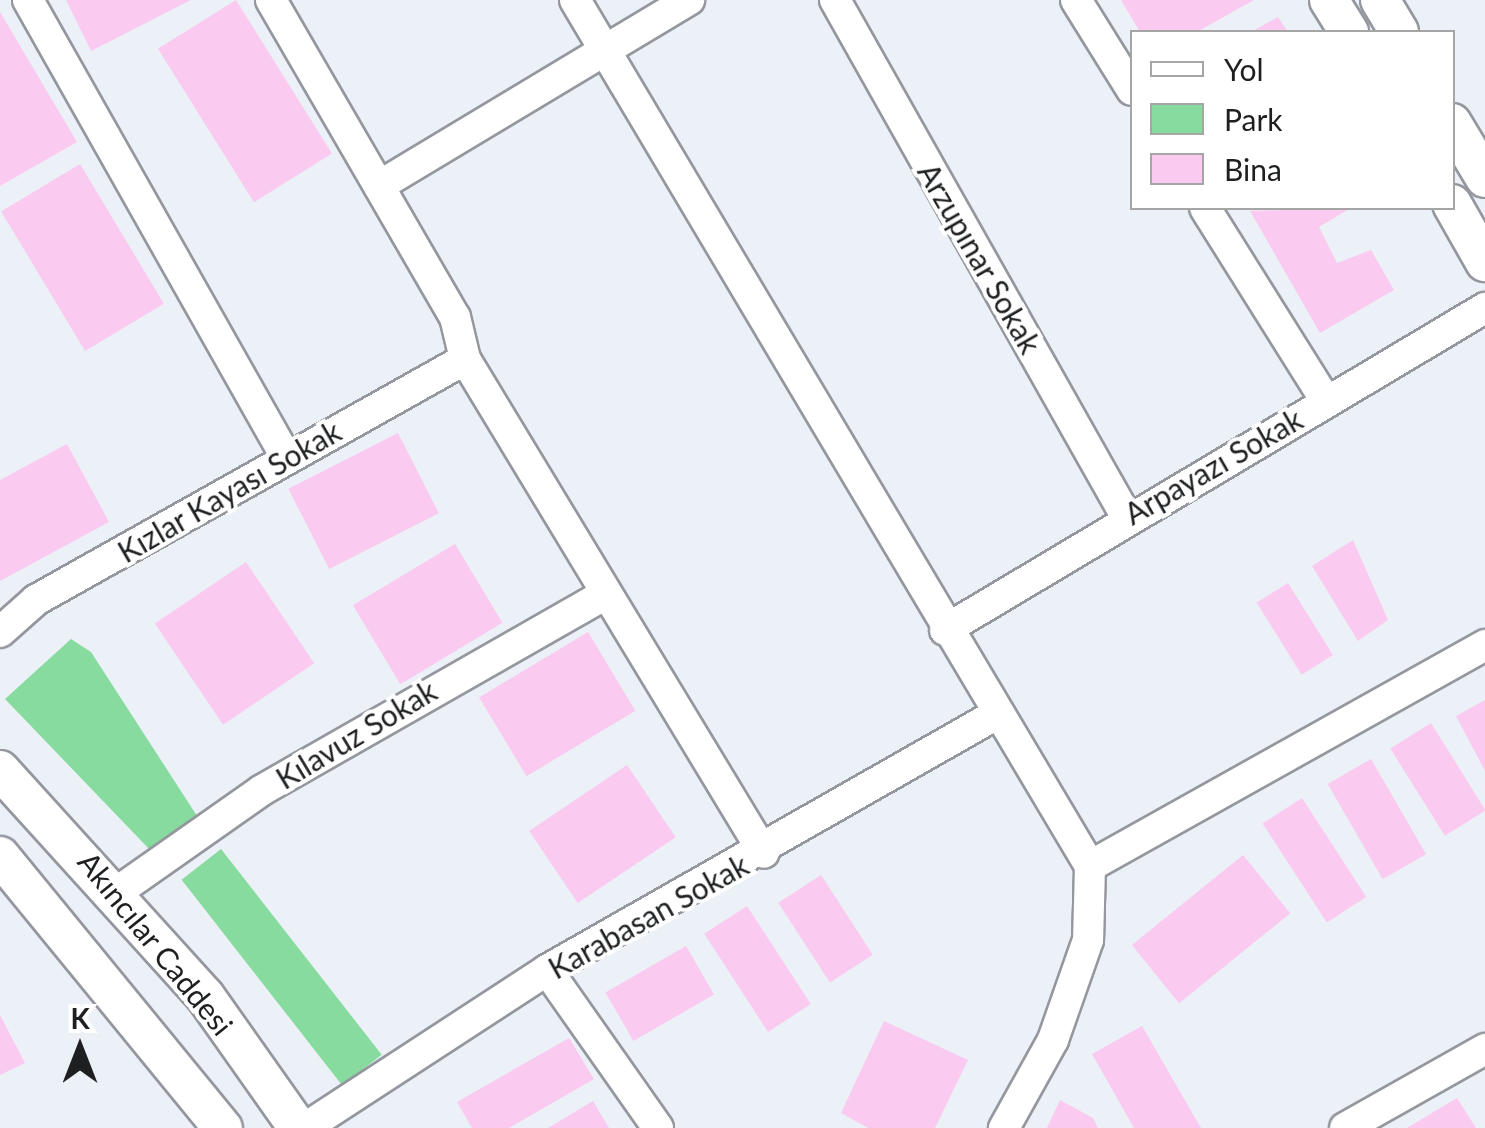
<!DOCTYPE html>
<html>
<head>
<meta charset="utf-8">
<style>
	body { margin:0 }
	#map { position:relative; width:1485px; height:1128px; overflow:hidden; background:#ecf0f7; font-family:Lato,sans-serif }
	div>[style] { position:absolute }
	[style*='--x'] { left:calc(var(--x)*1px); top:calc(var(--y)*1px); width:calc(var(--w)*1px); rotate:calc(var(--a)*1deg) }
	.green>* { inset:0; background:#87db9f; transform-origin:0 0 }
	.building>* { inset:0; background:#facaf0; transform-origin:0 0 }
	.roads { filter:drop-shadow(2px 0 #94979e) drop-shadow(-2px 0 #94979e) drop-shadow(0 2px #94979e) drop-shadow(0 -2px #94979e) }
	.minor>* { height:30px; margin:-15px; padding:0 15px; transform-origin:15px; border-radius:15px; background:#fff }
	.major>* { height:38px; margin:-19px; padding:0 19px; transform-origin:19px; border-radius:19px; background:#fff }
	span { translate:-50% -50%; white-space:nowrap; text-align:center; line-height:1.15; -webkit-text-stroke:8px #fff; paint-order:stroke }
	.street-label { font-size:30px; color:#1d1f21 }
	.legend { position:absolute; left:1130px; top:30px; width:325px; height:180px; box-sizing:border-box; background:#fff; border:2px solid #a5a5a6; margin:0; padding:12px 18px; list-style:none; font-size:30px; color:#1d1f21 }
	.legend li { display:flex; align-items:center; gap:20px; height:50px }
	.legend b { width:50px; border:2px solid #a5a5a6 }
	.north { position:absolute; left:30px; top:998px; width:100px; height:100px; -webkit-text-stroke:8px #fff; paint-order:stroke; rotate:0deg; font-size:28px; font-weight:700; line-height:40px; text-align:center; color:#1d1f21 }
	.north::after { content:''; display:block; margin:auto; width:35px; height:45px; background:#1d1f21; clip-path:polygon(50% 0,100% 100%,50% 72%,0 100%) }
</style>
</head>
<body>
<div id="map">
	<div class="green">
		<div style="clip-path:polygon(71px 639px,91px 652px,199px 819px,152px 852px,5px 699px)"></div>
		<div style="left:221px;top:849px;width:261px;height:50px;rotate:52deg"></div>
	</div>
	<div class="building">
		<div style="clip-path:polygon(66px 0,191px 0,91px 51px)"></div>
		<div style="left:236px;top:0;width:181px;height:92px;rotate:58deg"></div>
		<div style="clip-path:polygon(1121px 0,1254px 0,1197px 32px,1140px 32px)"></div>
		<div style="clip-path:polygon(0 12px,77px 142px,0 186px)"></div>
		<div style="clip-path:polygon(1278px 17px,1288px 32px,1251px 32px)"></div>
		<div style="left:80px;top:164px;width:163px;height:92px;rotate:59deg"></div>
		<div style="clip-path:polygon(1351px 208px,1319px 227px,1337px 263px,1371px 250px,1394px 290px,1320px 333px,1250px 211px)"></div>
		<div style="left:398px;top:433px;width:90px;height:123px;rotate:63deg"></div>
		<div style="clip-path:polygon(67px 444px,109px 522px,0 581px,0 480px)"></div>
		<div style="clip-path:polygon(1353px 540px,1388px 620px,1358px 641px,1312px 566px)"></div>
		<div style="left:455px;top:544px;width:92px;height:119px;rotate:59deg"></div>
		<div style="left:246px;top:562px;width:122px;height:110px;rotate:56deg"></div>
		<div style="left:1288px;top:583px;width:85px;height:37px;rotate:58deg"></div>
		<div style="left:588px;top:632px;width:92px;height:127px;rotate:59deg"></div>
		<div style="clip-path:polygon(1485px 700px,1485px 771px,1456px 716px)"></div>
		<div style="left:1431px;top:723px;width:103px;height:48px;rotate:58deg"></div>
		<div style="left:1371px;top:759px;width:110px;height:50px;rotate:60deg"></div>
		<div style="left:627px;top:765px;width:87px;height:118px;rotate:56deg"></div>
		<div style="left:1302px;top:798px;width:118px;height:47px;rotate:57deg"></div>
		<div style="left:1243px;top:855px;width:75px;height:143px;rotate:51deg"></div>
		<div style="left:821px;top:875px;width:95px;height:51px;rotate:57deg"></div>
		<div style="left:747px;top:906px;width:117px;height:51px;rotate:57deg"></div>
		<div style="left:686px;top:946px;width:56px;height:93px;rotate:60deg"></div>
		<div style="clip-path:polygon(0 1015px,25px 1063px,0 1075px)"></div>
		<div style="clip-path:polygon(884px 1021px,968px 1060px,935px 1128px,868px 1128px,841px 1113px)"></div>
		<div style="clip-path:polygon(1142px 1026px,1201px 1128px,1134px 1128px,1092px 1054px)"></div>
		<div style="clip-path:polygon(569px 1038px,594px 1079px,509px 1128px,472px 1128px,457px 1102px)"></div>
		<div style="clip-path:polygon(1457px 1098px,1476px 1128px,1407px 1128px)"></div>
		<div style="clip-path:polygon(1060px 1100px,1093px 1118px,1098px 1128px,1047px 1128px)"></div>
		<div style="clip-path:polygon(593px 1101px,609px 1128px,548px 1128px)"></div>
	</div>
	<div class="roads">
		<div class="minor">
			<div style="--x:28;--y:0;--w:525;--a:60.55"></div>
			<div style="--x:271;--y:0;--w:367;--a:59.9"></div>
			<div style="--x:455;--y:317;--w:43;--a:76.6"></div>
			<div style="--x:465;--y:359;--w:577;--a:58.82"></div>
			<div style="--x:575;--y:0;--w:1008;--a:59.26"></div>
			<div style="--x:1090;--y:866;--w:74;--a:91.5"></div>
			<div style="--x:1088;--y:940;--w:106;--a:109.3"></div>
			<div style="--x:1053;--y:1040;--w:101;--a:119.1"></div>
			<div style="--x:835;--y:0;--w:592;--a:60.58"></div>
			<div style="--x:1076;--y:0;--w:106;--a:58.1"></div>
			<div style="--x:379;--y:186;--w:362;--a:-31"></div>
			<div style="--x:1205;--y:208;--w:228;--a:57.9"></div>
			<div style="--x:945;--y:630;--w:629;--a:-30.81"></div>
			<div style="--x:0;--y:632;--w:48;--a:-41.6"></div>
			<div style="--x:36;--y:600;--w:492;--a:-29.3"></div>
			<div style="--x:1090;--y:866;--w:453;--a:-29.2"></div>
			<div style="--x:117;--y:892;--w:177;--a:-35.1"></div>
			<div style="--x:262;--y:790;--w:396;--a:-29.7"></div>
			<div style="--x:547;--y:970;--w:193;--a:54.9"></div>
			<div style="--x:305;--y:1128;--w:289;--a:-33.1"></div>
			<div style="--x:547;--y:970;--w:518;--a:-29.64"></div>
			<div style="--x:1345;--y:1128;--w:161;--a:-29.4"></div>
		</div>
		<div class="major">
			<div style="--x:1329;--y:0;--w:38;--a:58"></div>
			<div style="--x:1380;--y:0;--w:37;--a:59"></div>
			<div style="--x:1452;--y:123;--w:64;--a:59"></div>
			<div style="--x:1452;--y:204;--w:67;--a:60.4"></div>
			<div style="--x:0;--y:770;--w:305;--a:47.8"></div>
			<div style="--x:205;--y:996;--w:161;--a:54.8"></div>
			<div style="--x:0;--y:856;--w:352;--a:50.7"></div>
		</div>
	</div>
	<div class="street-label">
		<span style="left:980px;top:258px;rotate:60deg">Arzupınar Sokak</span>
		<span style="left:1213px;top:466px;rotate:-30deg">Arpayazı Sokak</span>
		<span style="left:229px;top:491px;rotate:-30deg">Kızlar Kayası Sokak</span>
		<span style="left:356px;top:734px;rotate:-31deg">Kılavuz Sokak</span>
		<span style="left:648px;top:916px;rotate:-29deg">Karabasan Sokak</span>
		<span style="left:156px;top:943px;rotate:51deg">Akıncılar Caddesi</span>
	</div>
	<ul class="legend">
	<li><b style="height:12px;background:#fff"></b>Yol</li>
	<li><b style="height:28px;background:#87db9f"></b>Park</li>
	<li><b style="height:28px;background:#facaf0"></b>Bina</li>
	</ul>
	<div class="north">K</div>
</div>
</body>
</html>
